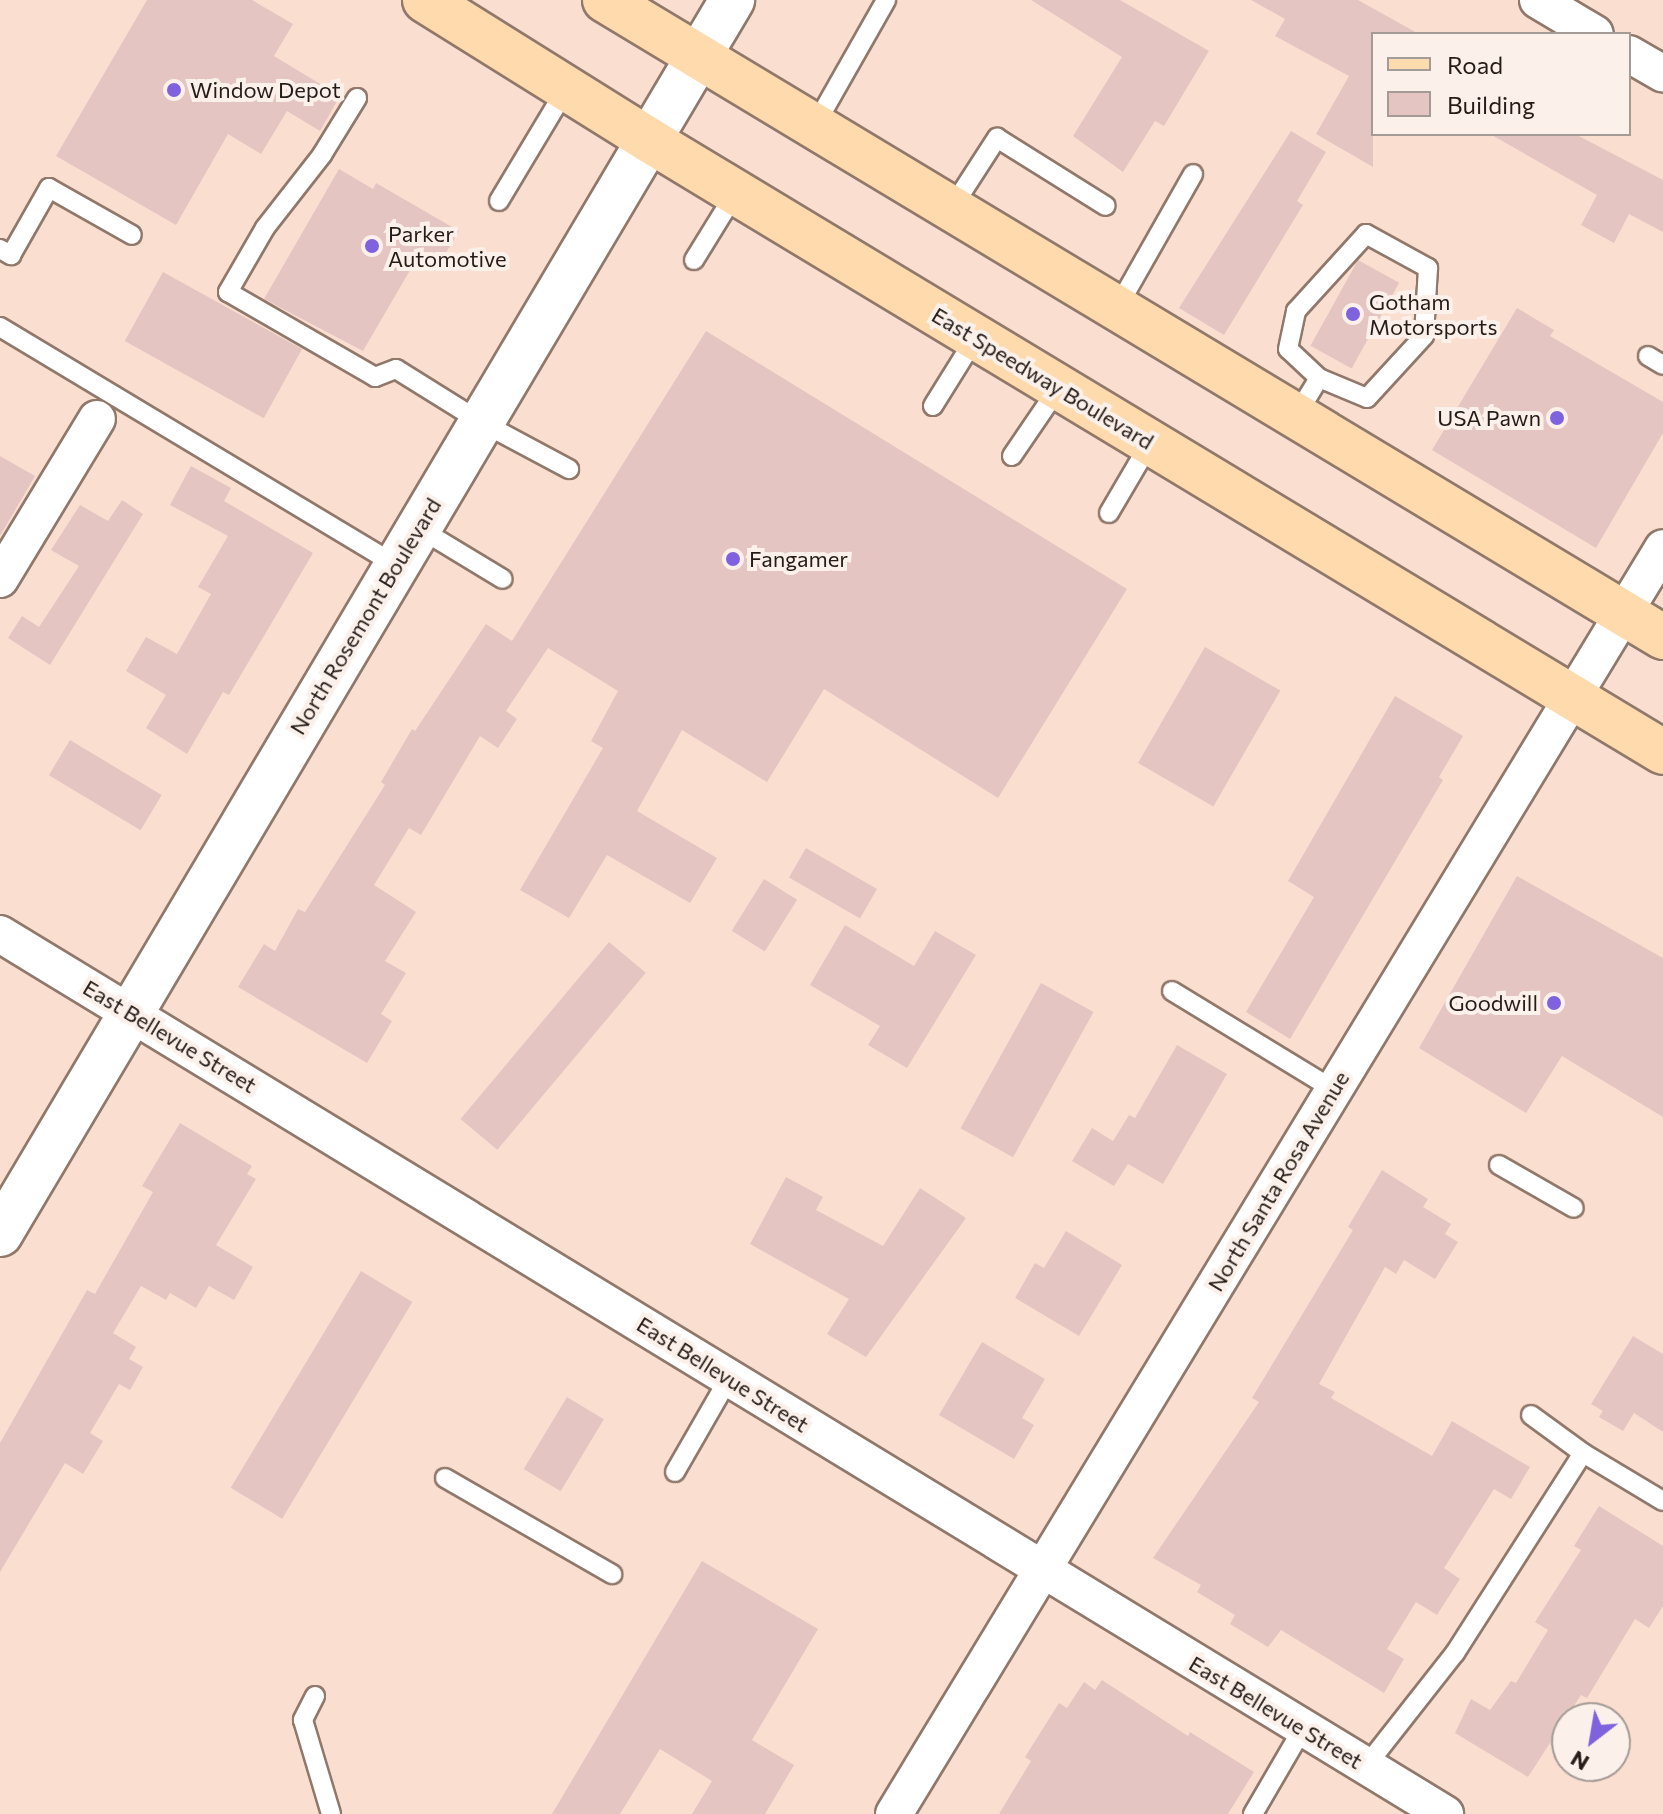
<!DOCTYPE html>
<html>
<head>
<meta charset="utf-8">
<style>
	body { margin:0 }
	#map { position:relative; width:1663px; height:1814px; overflow:hidden; background:#fadfd1; font-family:Commissioner,sans-serif }
	div>[style] { position:absolute }
	[style*='--x'] { left:calc(var(--x)*1px); top:calc(var(--y)*1px); width:calc(var(--w)*1px); rotate:calc(var(--a)*1deg) }
	.building>* { inset:0; background:#e4c5c1; transform-origin:0 0 }
	.roads { filter:drop-shadow(2px 0 #90786b) drop-shadow(-2px 0 #90786b) drop-shadow(0 2px #90786b) drop-shadow(0 -2px #90786b) }
	.lane>* { height:18px; margin:-9px; padding:0 9px; transform-origin:9px; border-radius:9px; background:#fff }
	.street>* { height:36px; margin:-18px; padding:0 18px; transform-origin:18px; border-radius:18px; background:#fff }
	.secondary>* { height:44px; margin:-22px; padding:0 22px; transform-origin:22px; border-radius:22px; background:#fff }
	.primary>* { height:44px; margin:-22px; padding:0 22px; transform-origin:22px; border-radius:22px; background:#fedaac }
	.dots>* { width:22px; height:22px; translate:-50% -50%; box-sizing:border-box; border:4px solid #fbf0ea; border-radius:50% }
	span { translate:-50% -50%; white-space:nowrap; text-align:center; line-height:1.15; -webkit-text-stroke:8px #fbf0ea; paint-order:stroke }
	.poi-label { font-size:22px; color:#251c17 }
	.left { translate:0 -50%; text-align:left }
	.right { translate:-100% -50%; text-align:right }
	.street-label { font-size:22px; color:#251c17 }
	.legend { position:absolute; left:1371px; top:32px; width:260px; height:104px; box-sizing:border-box; background:#fbf0ea; border:2px solid #a59b96; margin:0; padding:10px 14px; list-style:none; font-size:24px; color:#251c17 }
	.legend li { display:flex; align-items:center; gap:16px; height:40px }
	.legend b { width:40px; border:2px solid #a59b96 }
	.north { position:absolute; left:1551px; top:1702px; width:80px; height:80px; box-sizing:border-box; background:#fbf0ea; border:2px solid #a59b96; border-radius:50%; rotate:211deg; font-size:22px; font-weight:700; line-height:32px; text-align:center; color:#251c17 }
	.north::after { content:''; display:block; margin:auto; width:28px; height:36px; background:#7f62dd; clip-path:polygon(50% 0,100% 100%,50% 72%,0 100%) }
</style>
</head>
<body>
<div id="map">
	<div class="building">
		<div style="clip-path:polygon(147px 0,252px 0,293px 24px,274px 56px,340px 96px,320px 131px,287px 111px,261px 154px,228px 134px,176px 225px,56px 156px)"></div>
		<div style="clip-path:polygon(1031px 0,1120px 0,1209px 51px,1164px 126px,1155px 121px,1123px 172px,1073px 136px,1122px 57px)"></div>
		<div style="clip-path:polygon(1251px 0,1358px 0,1419px 34px,1373px 34px,1373px 167px,1316px 134px,1349px 76px,1275px 36px,1285px 19px)"></div>
		<div style="clip-path:polygon(1291px 131px,1326px 152px,1297px 201px,1303px 205px,1224px 335px,1179px 308px)"></div>
		<div style="clip-path:polygon(1490px 134px,1575px 134px,1663px 180px,1663px 232px,1629px 214px,1614px 243px,1581px 225px,1597px 195px)"></div>
		<div style="clip-path:polygon(339px 169px,373px 189px,376px 183px,459px 231px,435px 271px,416px 260px,363px 351px,264px 299px)"></div>
		<div style="left:1358px;top:260px;width:47px;height:98px;rotate:29deg"></div>
		<div style="left:163px;top:272px;width:159px;height:79px;rotate:29deg"></div>
		<div style="clip-path:polygon(1517px 308px,1554px 330px,1550px 336px,1663px 402px,1663px 433px,1596px 548px,1432px 450px)"></div>
		<div style="clip-path:polygon(706px 331px,1127px 589px,998px 798px,824px 689px,767px 782px,682px 730px,637px 811px,717px 858px,690px 903px,607px 855px,569px 918px,520px 890px,603px 748px,591px 741px,618px 691px,548px 648px,506px 711px,517px 719px,498px 748px,480px 736px,421px 835px,409px 828px,374px 885px,416px 912px,385px 961px,406px 973px,381px 1014px,392px 1021px,367px 1063px,238px 987px,264px 944px,275px 951px,298px 909px,305px 912px,385px 785px,381px 782px,412px 729px,415px 731px,486px 624px,512px 641px)"></div>
		<div style="clip-path:polygon(0 456px,35px 476px,0 536px)"></div>
		<div style="clip-path:polygon(191px 466px,231px 488px,224px 501px,313px 553px,229px 695px,223px 692px,187px 754px,146px 728px,166px 695px,126px 671px,146px 637px,177px 654px,211px 594px,198px 587px,228px 536px,170px 505px)"></div>
		<div style="clip-path:polygon(122px 500px,143px 514px,50px 665px,8px 638px,22px 616px,39px 627px,79px 566px,51px 550px,80px 505px,108px 521px)"></div>
		<div style="left:1205px;top:647px;width:87px;height:134px;rotate:30deg"></div>
		<div style="clip-path:polygon(1395px 696px,1463px 736px,1439px 777px,1443px 780px,1290px 1039px,1246px 1012px,1314px 897px,1288px 881px)"></div>
		<div style="left:70px;top:740px;width:107px;height:41px;rotate:31deg"></div>
		<div style="left:806px;top:848px;width:82px;height:34px;rotate:30deg"></div>
		<div style="clip-path:polygon(1517px 876px,1663px 958px,1663px 1117px,1562px 1056px,1526px 1113px,1419px 1048px)"></div>
		<div style="left:764px;top:879px;width:39px;height:61px;rotate:32deg"></div>
		<div style="clip-path:polygon(845px 925px,914px 966px,935px 931px,976px 955px,907px 1068px,868px 1045px,880px 1026px,810px 985px)"></div>
		<div style="left:609px;top:942px;width:48px;height:231px;rotate:40deg"></div>
		<div style="left:1041px;top:983px;width:60px;height:166px;rotate:29deg"></div>
		<div style="clip-path:polygon(1177px 1045px,1227px 1074px,1163px 1184px,1128px 1164px,1114px 1186px,1072px 1161px,1092px 1128px,1113px 1141px,1129px 1115px,1135px 1118px)"></div>
		<div style="clip-path:polygon(180px 1123px,252px 1166px,247px 1174px,256px 1179px,216px 1245px,253px 1267px,234px 1300px,209px 1286px,196px 1308px,170px 1293px,166px 1300px,141px 1286px,113px 1333px,136px 1347px,129px 1359px,143px 1367px,130px 1390px,119px 1384px,90px 1433px,103px 1441px,83px 1474px,65px 1463px,0 1572px,0 1443px,87px 1290px,95px 1294px,153px 1192px,142px 1186px)"></div>
		<div style="clip-path:polygon(1382px 1170px,1428px 1199px,1423px 1207px,1451px 1224px,1445px 1234px,1458px 1242px,1435px 1279px,1404px 1260px,1396px 1274px,1385px 1267px,1319px 1384px,1335px 1392px,1331px 1398px,1432px 1456px,1452px 1421px,1530px 1467px,1511px 1499px,1494px 1489px,1444px 1568px,1460px 1579px,1437px 1615px,1416px 1602px,1387px 1649px,1404px 1659px,1384px 1693px,1281px 1630px,1268px 1647px,1230px 1624px,1235px 1615px,1197px 1592px,1201px 1585px,1153px 1558px,1259px 1402px,1252px 1398px,1353px 1230px,1348px 1227px)"></div>
		<div style="clip-path:polygon(786px 1177px,823px 1197px,816px 1210px,883px 1246px,920px 1188px,966px 1218px,866px 1357px,827px 1334px,849px 1299px,750px 1244px)"></div>
		<div style="clip-path:polygon(1066px 1231px,1122px 1265px,1079px 1336px,1015px 1298px,1035px 1263px,1044px 1268px)"></div>
		<div style="left:361px;top:1271px;width:60px;height:253px;rotate:31deg"></div>
		<div style="clip-path:polygon(1633px 1336px,1663px 1354px,1663px 1432px,1634px 1413px,1623px 1431px,1599px 1417px,1603px 1411px,1591px 1404px)"></div>
		<div style="clip-path:polygon(982px 1342px,1045px 1379px,1022px 1418px,1034px 1425px,1014px 1459px,939px 1415px)"></div>
		<div style="left:567px;top:1397px;width:43px;height:84px;rotate:31deg"></div>
		<div style="clip-path:polygon(1599px 1506px,1663px 1546px,1663px 1606px,1649px 1628px,1635px 1619px,1587px 1698px,1581px 1695px,1528px 1777px,1455px 1733px,1471px 1699px,1490px 1710px,1511px 1681px,1516px 1683px,1548px 1630px,1535px 1622px,1581px 1550px,1574px 1546px)"></div>
		<div style="clip-path:polygon(702px 1561px,818px 1629px,752px 1740px,794px 1765px,765px 1814px,692px 1814px,712px 1781px,660px 1749px,620px 1814px,552px 1814px)"></div>
		<div style="clip-path:polygon(1102px 1680px,1188px 1736px,1190px 1732px,1254px 1772px,1228px 1814px,999px 1814px,1031px 1761px,1025px 1757px,1059px 1703px,1067px 1708px,1084px 1682px,1095px 1690px)"></div>
	</div>
	<div class="roads">
		<div class="lane">
			<div style="--x:357;--y:98;--w:67;--a:121.6"></div>
			<div style="--x:322;--y:155;--w:93;--a:128"></div>
			<div style="--x:265;--y:228;--w:74;--a:120"></div>
			<div style="--x:228;--y:292;--w:170;--a:30"></div>
			<div style="--x:375;--y:377;--w:22;--a:-21"></div>
			<div style="--x:396;--y:369;--w:100;--a:31.9"></div>
			<div style="--x:481;--y:422;--w:100;--a:28.1"></div>
			<div style="--x:814;--y:127;--w:146;--a:-60.4"></div>
			<div style="--x:499;--y:201;--w:131;--a:-59.1"></div>
			<div style="--x:951;--y:209;--w:85;--a:-57.1"></div>
			<div style="--x:997;--y:138;--w:128;--a:32"></div>
			<div style="--x:0;--y:249;--w:13;--a:29"></div>
			<div style="--x:11;--y:255;--w:77;--a:-60.4"></div>
			<div style="--x:49;--y:188;--w:95;--a:29.5"></div>
			<div style="--x:694;--y:260;--w:80;--a:-58.3"></div>
			<div style="--x:1117;--y:308;--w:154;--a:-60.4"></div>
			<div style="--x:0;--y:327;--w:462;--a:31"></div>
			<div style="--x:1648;--y:356;--w:17;--a:31"></div>
			<div style="--x:933;--y:406;--w:81;--a:-58.1"></div>
			<div style="--x:1296;--y:416;--w:44;--a:-58.8"></div>
			<div style="--x:1319;--y:378;--w:42;--a:-136.9"></div>
			<div style="--x:1288;--y:349;--w:39;--a:-78"></div>
			<div style="--x:1296;--y:311;--w:104;--a:-47.7"></div>
			<div style="--x:1366;--y:234;--w:71;--a:28.7"></div>
			<div style="--x:1428;--y:268;--w:68;--a:93.4"></div>
			<div style="--x:1424;--y:336;--w:84;--a:132.6"></div>
			<div style="--x:1367;--y:398;--w:52;--a:-157.4"></div>
			<div style="--x:1012;--y:456;--w:83;--a:-55.7"></div>
			<div style="--x:1109;--y:513;--w:81;--a:-59.6"></div>
			<div style="--x:417;--y:527;--w:100;--a:31.2"></div>
			<div style="--x:1172;--y:991;--w:190;--a:31.4"></div>
			<div style="--x:1499;--y:1165;--w:86;--a:29.8"></div>
			<div style="--x:1531;--y:1415;--w:64;--a:36.2"></div>
			<div style="--x:675;--y:1472;--w:108;--a:-60.1"></div>
			<div style="--x:445;--y:1478;--w:193;--a:29.9"></div>
			<div style="--x:315;--y:1696;--w:27;--a:117"></div>
			<div style="--x:303;--y:1720;--w:98;--a:73.4"></div>
			<div style="--x:1366;--y:1766;--w:144;--a:-51.8"></div>
			<div style="--x:1455;--y:1653;--w:237;--a:-57.4"></div>
			<div style="--x:1583;--y:1453;--w:93;--a:31"></div>
			<div style="--x:1253;--y:1814;--w:99;--a:-59.8"></div>
		</div>
		<div class="street">
			<div style="--x:1538;--y:0;--w:66;--a:30.8"></div>
			<div style="--x:1629;--y:54;--w:39;--a:30"></div>
			<div style="--x:0;--y:579;--w:187;--a:-58.8"></div>
			<div style="--x:0;--y:934;--w:1692;--a:31.34"></div>
			<div style="--x:894;--y:1814;--w:1481;--a:-58.72"></div>
		</div>
		<div class="secondary">
			<div style="--x:0;--y:1234;--w:1435;--a:-59.32"></div>
		</div>
		<div class="primary">
			<div style="--x:425;--y:0;--w:264;--a:32"></div>
			<div style="--x:649;--y:140;--w:1184;--a:31.11"></div>
			<div style="--x:605;--y:0;--w:1235;--a:31.05"></div>
		</div>
	</div>
	<div class="dots">
		<div style="left:174px;top:90px;background:#7f62dd"></div>
		<div style="left:372px;top:246px;background:#7f62dd"></div>
		<div style="left:1353px;top:314px;background:#7f62dd"></div>
		<div style="left:1557px;top:418px;background:#7f62dd"></div>
		<div style="left:733px;top:559px;background:#7f62dd"></div>
		<div style="left:1554px;top:1003px;background:#7f62dd"></div>
	</div>
	<div class="poi-label">
		<span class="left" style="left:190px;top:90px">Window Depot</span>
		<span class="left" style="left:388px;top:246px">Parker<br>Automotive</span>
		<span class="left" style="left:1369px;top:314px">Gotham<br>Motorsports</span>
		<span class="right" style="left:1541px;top:418px">USA Pawn</span>
		<span class="left" style="left:749px;top:559px">Fangamer</span>
		<span class="right" style="left:1538px;top:1003px">Goodwill</span>
	</div>
	<div class="street-label">
		<span style="left:1043px;top:378px;rotate:31deg">East Speedway Boulevard</span>
		<span style="left:365px;top:616px;rotate:-59deg">North Rosemont Boulevard</span>
		<span style="left:170px;top:1036px;rotate:31deg">East Bellevue Street</span>
		<span style="left:1278px;top:1181px;rotate:-59deg">North Santa Rosa Avenue</span>
		<span style="left:723px;top:1374px;rotate:32deg">East Bellevue Street</span>
		<span style="left:1276px;top:1712px;rotate:31deg">East Bellevue Street</span>
	</div>
	<ul class="legend">
	<li><b style="height:10px;background:#fedaac"></b>Road</li>
	<li><b style="height:22px;background:#e4c5c1"></b>Building</li>
	</ul>
	<div class="north">N</div>
</div>
</body>
</html>
